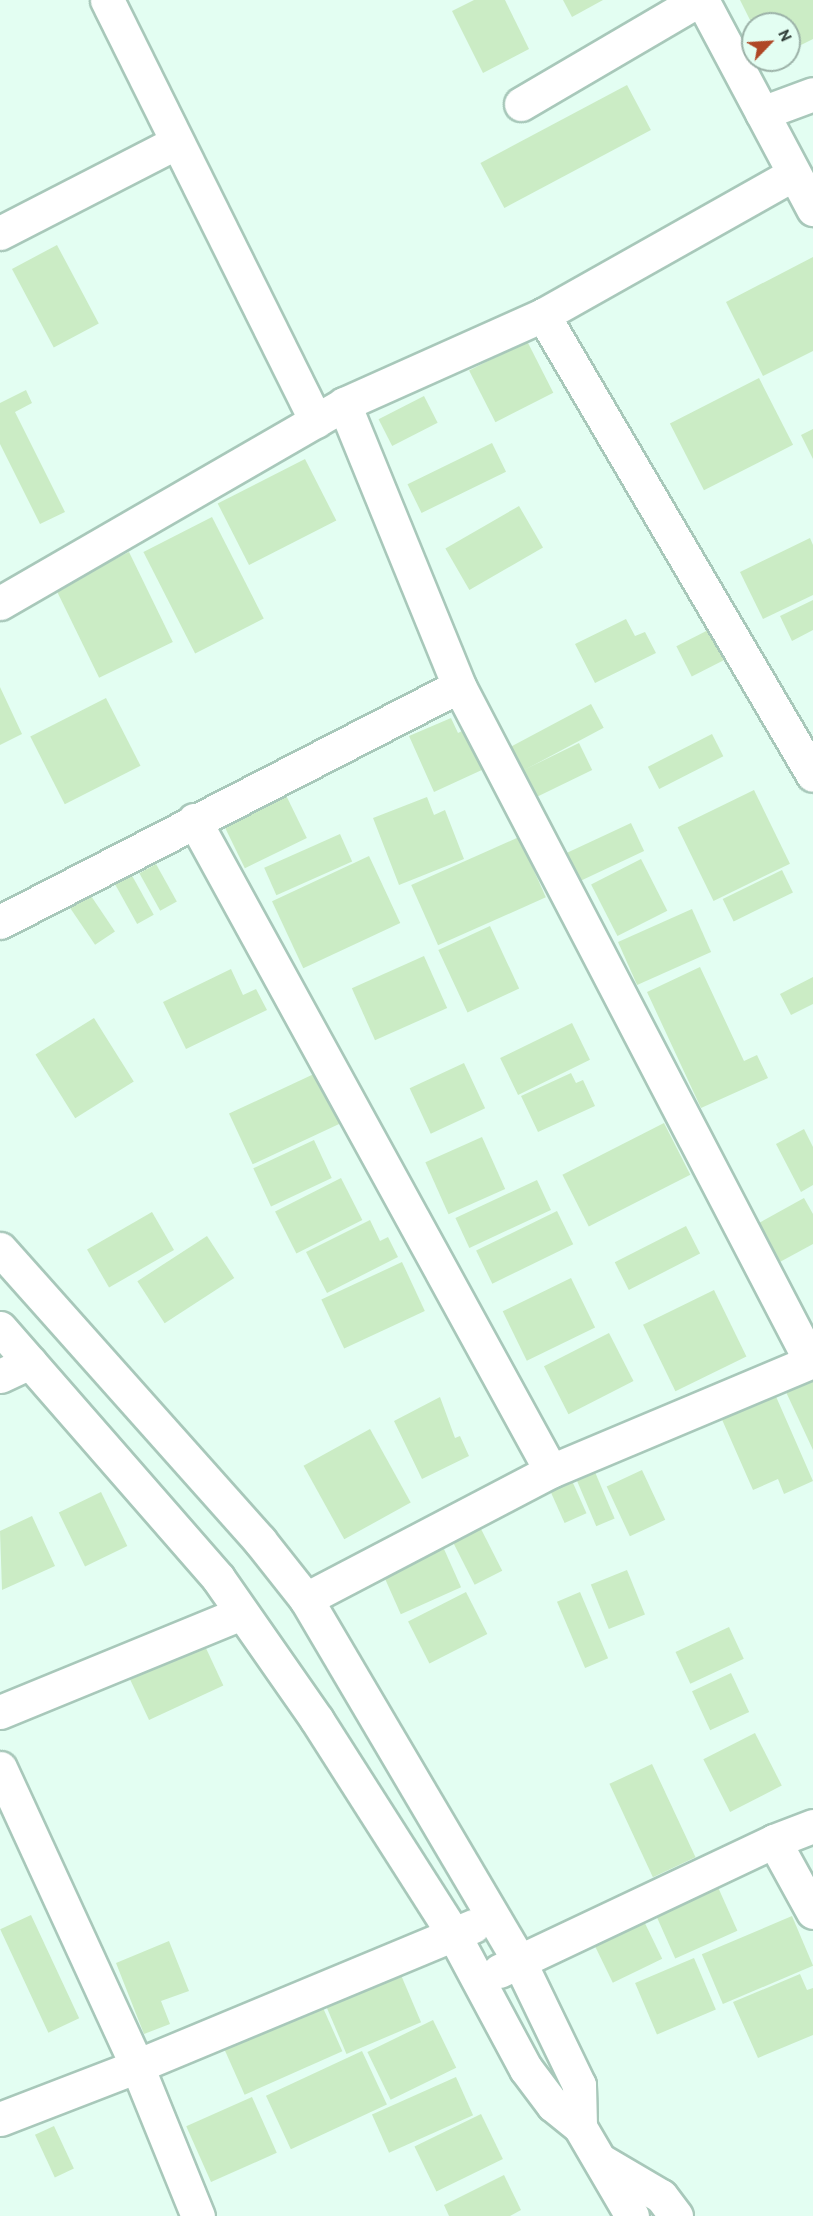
<!DOCTYPE html>
<html>
<head>
<meta charset="utf-8">
<style>
	body { margin:0 }
	#map { position:relative; width:813px; height:2216px; overflow:hidden; background:#e3fef2; font-family:"PT Sans",sans-serif }
	div>[style] { position:absolute }
	[style*='--x'] { left:calc(var(--x)*1px); top:calc(var(--y)*1px); width:calc(var(--w)*1px); rotate:calc(var(--a)*1deg) }
	.building>* { inset:0; background:#cbecc5; transform-origin:0 0 }
	.roads { filter:drop-shadow(2px 0 #a8c8ba) drop-shadow(-2px 0 #a8c8ba) drop-shadow(0 2px #a8c8ba) drop-shadow(0 -2px #a8c8ba) }
	.minor>* { height:33px; margin:-16.5px; padding:0 16.5px; transform-origin:16.5px; border-radius:16.5px; background:#fff }
	span { translate:-50% -50%; white-space:nowrap; text-align:center; line-height:1.15; -webkit-text-stroke:4.5px #e3fef2; paint-order:stroke }
	.north { position:absolute; left:741px; top:12px; width:60px; height:60px; box-sizing:border-box; background:#e3fef2; border:2px solid #9bb1a7; border-radius:50%; rotate:65deg; font-size:16px; font-weight:700; line-height:24px; text-align:center; color:#303d37 }
	.north::after { content:''; display:block; margin:auto; width:21px; height:27px; background:#af4726; clip-path:polygon(50% 0,100% 100%,50% 72%,0 100%) }
</style>
</head>
<body>
<div id="map">
	<div class="building">
		<div style="clip-path:polygon(474px 0,505px 0,529px 49px,483px 73px,452px 11px)"></div>
		<div style="clip-path:polygon(563px 0,603px 0,572px 17px)"></div>
		<div style="clip-path:polygon(740px 0,813px 0,813px 39px,789px 51px,789px 24px,752px 24px)"></div>
		<div style="left:627px;top:85px;width:51px;height:166px;rotate:62deg"></div>
		<div style="left:57px;top:245px;width:89px;height:51px;rotate:62deg"></div>
		<div style="clip-path:polygon(813px 257px,813px 351px,763px 376px,726px 302px)"></div>
		<div style="left:527px;top:341px;width:58px;height:65px;rotate:63deg"></div>
		<div style="left:759px;top:378px;width:75px;height:100px;rotate:63deg"></div>
		<div style="clip-path:polygon(26px 390px,32px 403px,15px 412px,65px 512px,40px 524px,0 444px,0 403px)"></div>
		<div style="left:424px;top:396px;width:30px;height:51px;rotate:63deg"></div>
		<div style="clip-path:polygon(813px 429px,813px 459px,801px 435px)"></div>
		<div style="left:492px;top:443px;width:32px;height:94px;rotate:64deg"></div>
		<div style="left:305px;top:459px;width:69px;height:98px;rotate:63deg"></div>
		<div style="left:519px;top:506px;width:48px;height:85px;rotate:60deg"></div>
		<div style="left:212px;top:517px;width:114px;height:77px;rotate:63deg"></div>
		<div style="clip-path:polygon(810px 538px,813px 545px,813px 595px,763px 619px,740px 572px)"></div>
		<div style="left:129px;top:552px;width:100px;height:82px;rotate:64deg"></div>
		<div style="clip-path:polygon(813px 600px,813px 630px,792px 641px,780px 616px)"></div>
		<div style="clip-path:polygon(626px 619px,635px 636px,645px 632px,656px 653px,595px 683px,575px 644px)"></div>
		<div style="left:720px;top:624px;width:34px;height:49px;rotate:63deg"></div>
		<div style="clip-path:polygon(0 687px,22px 734px,0 745px)"></div>
		<div style="left:106px;top:698px;width:76px;height:85px;rotate:63deg"></div>
		<div style="left:591px;top:704px;width:27px;height:93px;rotate:62deg"></div>
		<div style="clip-path:polygon(451px 718px,458px 733px,466px 729px,484px 769px,434px 792px,409px 736px)"></div>
		<div style="left:712px;top:734px;width:25px;height:72px;rotate:63deg"></div>
		<div style="left:579px;top:743px;width:30px;height:67px;rotate:64deg"></div>
		<div style="left:281px;top:785px;width:59px;height:69px;rotate:64deg"></div>
		<div style="left:754px;top:790px;width:82px;height:85px;rotate:64deg"></div>
		<div style="clip-path:polygon(427px 797px,434px 815px,445px 810px,464px 859px,399px 885px,373px 818px)"></div>
		<div style="left:631px;top:823px;width:31px;height:77px;rotate:65deg"></div>
		<div style="left:340px;top:834px;width:30px;height:83px;rotate:66deg"></div>
		<div style="left:519px;top:837px;width:66px;height:118px;rotate:66deg"></div>
		<div style="left:369px;top:856px;width:74px;height:107px;rotate:65deg"></div>
		<div style="left:641px;top:859px;width:58px;height:56px;rotate:63deg"></div>
		<div style="left:156px;top:864px;width:43px;height:19px;rotate:61deg"></div>
		<div style="left:782px;top:870px;width:25px;height:66px;rotate:64deg"></div>
		<div style="left:130px;top:872px;width:49px;height:19px;rotate:61deg"></div>
		<div style="left:87px;top:890px;width:50px;height:24px;rotate:56deg"></div>
		<div style="left:692px;top:909px;width:47px;height:81px;rotate:66deg"></div>
		<div style="left:490px;top:926px;width:69px;height:57px;rotate:65deg"></div>
		<div style="left:424px;top:956px;width:57px;height:79px;rotate:66deg"></div>
		<div style="clip-path:polygon(700px 967px,744px 1061px,757px 1055px,768px 1078px,701px 1108px,647px 992px)"></div>
		<div style="clip-path:polygon(231px 969px,243px 995px,256px 989px,267px 1010px,186px 1049px,163px 1002px)"></div>
		<div style="clip-path:polygon(813px 977px,813px 1004px,791px 1015px,780px 994px)"></div>
		<div style="left:94px;top:1018px;width:75px;height:69px;rotate:58deg"></div>
		<div style="left:572px;top:1023px;width:41px;height:80px;rotate:64deg"></div>
		<div style="left:464px;top:1063px;width:50px;height:60px;rotate:65deg"></div>
		<div style="left:316px;top:1073px;width:56px;height:96px;rotate:65deg"></div>
		<div style="clip-path:polygon(571px 1073px,576px 1083px,583px 1080px,595px 1106px,538px 1132px,521px 1096px)"></div>
		<div style="left:664px;top:1123px;width:58px;height:114px;rotate:63deg"></div>
		<div style="clip-path:polygon(804px 1129px,813px 1147px,813px 1185px,801px 1192px,776px 1144px)"></div>
		<div style="left:482px;top:1137px;width:57px;height:62px;rotate:66deg"></div>
		<div style="left:314px;top:1140px;width:42px;height:67px;rotate:65deg"></div>
		<div style="left:341px;top:1178px;width:47px;height:74px;rotate:63deg"></div>
		<div style="left:537px;top:1180px;width:33px;height:90px;rotate:65deg"></div>
		<div style="clip-path:polygon(804px 1198px,813px 1214px,813px 1244px,778px 1263px,757px 1224px)"></div>
		<div style="left:557px;top:1211px;width:37px;height:90px;rotate:64deg"></div>
		<div style="left:152px;top:1212px;width:44px;height:75px;rotate:60deg"></div>
		<div style="clip-path:polygon(370px 1220px,380px 1241px,388px 1237px,398px 1257px,327px 1293px,306px 1252px)"></div>
		<div style="left:686px;top:1226px;width:31px;height:80px;rotate:63deg"></div>
		<div style="left:207px;top:1236px;width:50px;height:83px;rotate:57deg"></div>
		<div style="left:402px;top:1262px;width:54px;height:89px;rotate:65deg"></div>
		<div style="left:571px;top:1278px;width:55px;height:76px;rotate:64deg"></div>
		<div style="left:714px;top:1290px;width:74px;height:79px;rotate:64deg"></div>
		<div style="left:609px;top:1333px;width:54px;height:73px;rotate:63deg"></div>
		<div style="clip-path:polygon(813px 1380px,813px 1450px,786px 1392px)"></div>
		<div style="clip-path:polygon(774px 1392px,813px 1481px,784px 1494px,778px 1479px,753px 1490px,720px 1415px)"></div>
		<div style="clip-path:polygon(440px 1397px,455px 1438px,460px 1436px,469px 1456px,422px 1479px,394px 1421px)"></div>
		<div style="left:370px;top:1429px;width:84px;height:76px;rotate:61deg"></div>
		<div style="left:592px;top:1465px;width:58px;height:20px;rotate:67deg"></div>
		<div style="left:642px;top:1470px;width:55px;height:39px;rotate:65deg"></div>
		<div style="left:569px;top:1474px;width:43px;height:24px;rotate:66deg"></div>
		<div style="left:101px;top:1492px;width:60px;height:47px;rotate:64deg"></div>
		<div style="clip-path:polygon(32px 1516px,55px 1566px,2px 1590px,0 1531px)"></div>
		<div style="left:480px;top:1527px;width:49px;height:31px;rotate:63deg"></div>
		<div style="left:444px;top:1549px;width:42px;height:66px;rotate:66deg"></div>
		<div style="left:627px;top:1570px;width:48px;height:39px;rotate:68deg"></div>
		<div style="left:466px;top:1592px;width:47px;height:65px;rotate:63deg"></div>
		<div style="left:580px;top:1592px;width:72px;height:25px;rotate:67deg"></div>
		<div style="left:729px;top:1627px;width:35px;height:59px;rotate:65deg"></div>
		<div style="left:198px;top:1631px;width:60px;height:82px;rotate:65deg"></div>
		<div style="left:731px;top:1673px;width:43px;height:43px;rotate:65deg"></div>
		<div style="left:755px;top:1733px;width:59px;height:58px;rotate:63deg"></div>
		<div style="left:652px;top:1764px;width:103px;height:47px;rotate:65deg"></div>
		<div style="left:713px;top:1876px;width:60px;height:68px;rotate:66deg"></div>
		<div style="left:639px;top:1911px;width:53px;height:55px;rotate:64deg"></div>
		<div style="left:31px;top:1915px;width:114px;height:34px;rotate:65deg"></div>
		<div style="left:792px;top:1916px;width:54px;height:98px;rotate:67deg"></div>
		<div style="clip-path:polygon(169px 1941px,189px 1991px,161px 2001px,170px 2024px,144px 2034px,116px 1963px)"></div>
		<div style="left:694px;top:1958px;width:56px;height:64px;rotate:67deg"></div>
		<div style="left:398px;top:1968px;width:59px;height:81px;rotate:67deg"></div>
		<div style="clip-path:polygon(800px 1974px,807px 1990px,813px 1988px,813px 2035px,758px 2058px,733px 2002px)"></div>
		<div style="left:320px;top:2001px;width:55px;height:107px;rotate:66deg"></div>
		<div style="left:433px;top:2020px;width:53px;height:73px;rotate:64deg"></div>
		<div style="left:362px;top:2051px;width:59px;height:106px;rotate:65deg"></div>
		<div style="left:456px;top:2077px;width:42px;height:92px;rotate:66deg"></div>
		<div style="left:252px;top:2097px;width:61px;height:72px;rotate:66deg"></div>
		<div style="left:481px;top:2114px;width:50px;height:74px;rotate:64deg"></div>
		<div style="left:54px;top:2126px;width:47px;height:21px;rotate:65deg"></div>
		<div style="clip-path:polygon(504px 2175px,521px 2210px,510px 2216px,449px 2216px,444px 2205px)"></div>
	</div>
	<div class="roads">
		<div class="minor">
			<div style="--x:107;--y:0;--w:470;--a:63.6"></div>
			<div style="--x:702;--y:0;--w:237;--a:62"></div>
			<div style="--x:521;--y:104;--w:205;--a:-30.4"></div>
			<div style="--x:762;--y:113;--w:54;--a:-20.4"></div>
			<div style="--x:0;--y:233;--w:197;--a:-27.2"></div>
			<div style="--x:543;--y:315;--w:533;--a:59.59"></div>
			<div style="--x:344;--y:404;--w:305;--a:67.8"></div>
			<div style="--x:459;--y:686;--w:762;--a:62.49"></div>
			<div style="--x:0;--y:603;--w:397;--a:-30"></div>
			<div style="--x:344;--y:404;--w:218;--a:-24.1"></div>
			<div style="--x:543;--y:315;--w:287;--a:-29.4"></div>
			<div style="--x:194;--y:820;--w:742;--a:61.26"></div>
			<div style="--x:0;--y:922;--w:516;--a:-27.21"></div>
			<div style="--x:0;--y:1249;--w:391;--a:48.3"></div>
			<div style="--x:260;--y:1541;--w:74;--a:51.6"></div>
			<div style="--x:306;--y:1599;--w:420;--a:59.5"></div>
			<div style="--x:519;--y:1961;--w:138;--a:64.2"></div>
			<div style="--x:579;--y:2085;--w:42;--a:88.6"></div>
			<div style="--x:0;--y:1328;--w:332;--a:48.9"></div>
			<div style="--x:218;--y:1578;--w:173;--a:55.1"></div>
			<div style="--x:317;--y:1720;--w:255;--a:57.5"></div>
			<div style="--x:454;--y:1935;--w:152;--a:61.8"></div>
			<div style="--x:526;--y:2069;--w:45;--a:53.1"></div>
			<div style="--x:553;--y:2105;--w:35;--a:39"></div>
			<div style="--x:580;--y:2127;--w:103;--a:59.7"></div>
			<div style="--x:0;--y:1376;--w:33;--a:-25"></div>
			<div style="--x:306;--y:1599;--w:276;--a:-27.6"></div>
			<div style="--x:551;--y:1471;--w:284;--a:-22.8"></div>
			<div style="--x:0;--y:1712;--w:261;--a:-22.3"></div>
			<div style="--x:0;--y:1768;--w:328;--a:65.3"></div>
			<div style="--x:137;--y:2066;--w:162;--a:67.9"></div>
			<div style="--x:774;--y:1841;--w:81;--a:61.2"></div>
			<div style="--x:499;--y:1971;--w:304;--a:-25.3"></div>
			<div style="--x:774;--y:1841;--w:42;--a:-21"></div>
			<div style="--x:0;--y:2119;--w:147;--a:-21.1"></div>
			<div style="--x:137;--y:2066;--w:364;--a:-22.6"></div>
			<div style="--x:603;--y:2162;--w:67;--a:30.4"></div>
			<div style="--x:661;--y:2196;--w:25;--a:53"></div>
		</div>
	</div>
	<div class="north">N</div>
</div>
</body>
</html>
